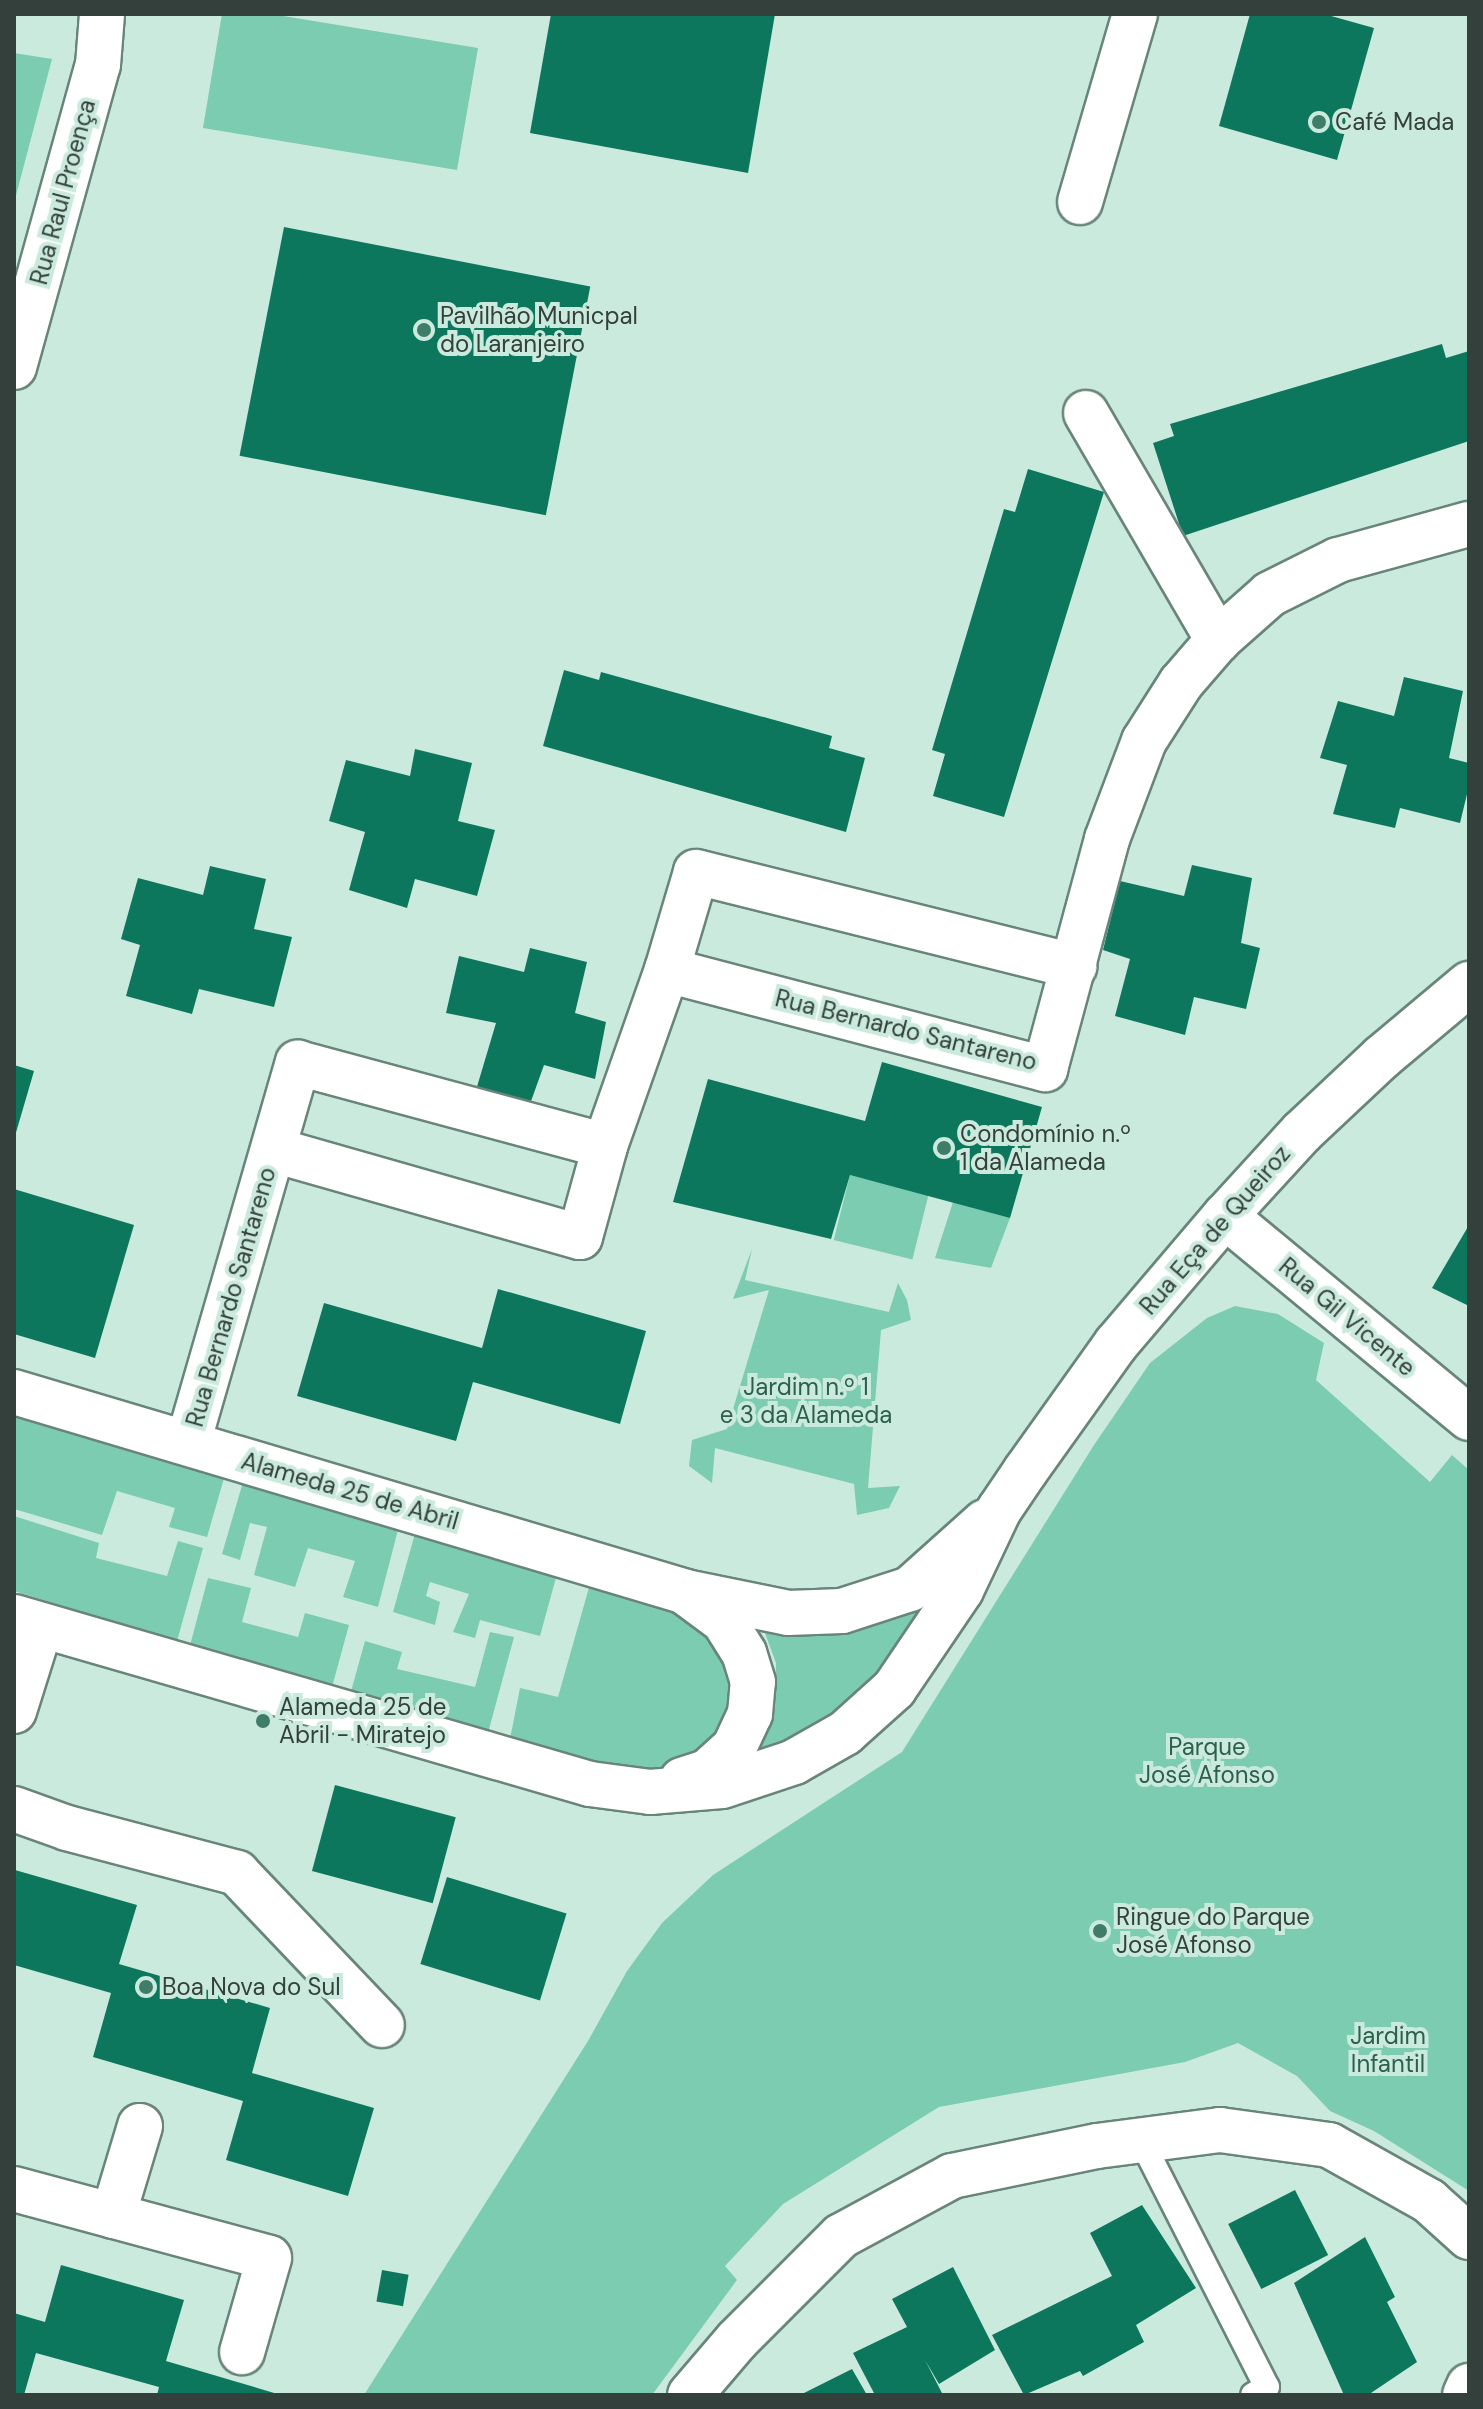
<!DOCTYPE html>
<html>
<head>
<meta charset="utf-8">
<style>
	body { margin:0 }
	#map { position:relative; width:1483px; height:2409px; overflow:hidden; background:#cbeade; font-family:"DM Sans",sans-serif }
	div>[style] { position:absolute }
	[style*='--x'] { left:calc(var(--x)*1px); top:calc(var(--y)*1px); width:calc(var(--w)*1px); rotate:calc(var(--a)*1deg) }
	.green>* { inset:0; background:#7bccb1; transform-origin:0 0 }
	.building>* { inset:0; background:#0d775d; transform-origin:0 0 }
	.roads { filter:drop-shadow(2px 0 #69857a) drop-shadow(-2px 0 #69857a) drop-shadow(0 2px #69857a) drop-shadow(0 -2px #69857a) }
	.lane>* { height:24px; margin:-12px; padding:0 12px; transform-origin:12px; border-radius:12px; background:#fff }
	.street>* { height:44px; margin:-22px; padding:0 22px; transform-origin:22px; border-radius:22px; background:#fff }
	.secondary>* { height:44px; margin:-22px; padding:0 22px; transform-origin:22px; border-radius:22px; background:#fff }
	.dots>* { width:22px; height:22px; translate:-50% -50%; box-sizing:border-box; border:4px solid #cbeade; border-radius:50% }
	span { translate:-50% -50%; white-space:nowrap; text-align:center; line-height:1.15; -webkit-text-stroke:8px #cbeade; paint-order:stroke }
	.poi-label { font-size:24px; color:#34403b }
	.left { translate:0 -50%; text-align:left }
	.street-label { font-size:24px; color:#34403b }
	.park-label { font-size:24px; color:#2d5f4f }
	.frame { position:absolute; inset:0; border:16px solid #34403b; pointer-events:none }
</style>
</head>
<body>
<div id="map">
	<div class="green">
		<div style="clip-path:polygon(222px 14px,271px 14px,478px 48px,457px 170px,203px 128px)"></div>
		<div style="clip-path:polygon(14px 53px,52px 59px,14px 203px)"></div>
		<div style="left:850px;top:1175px;width:81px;height:67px;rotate:14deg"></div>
		<div style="clip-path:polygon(953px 1202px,1010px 1218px,991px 1268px,935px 1258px)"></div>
		<div style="clip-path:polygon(752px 1249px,745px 1280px,889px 1312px,898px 1283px,907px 1300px,911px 1320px,881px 1330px,868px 1488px,900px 1486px,889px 1508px,857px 1515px,854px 1484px,715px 1448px,712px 1483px,689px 1466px,692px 1440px,727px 1429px,769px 1290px,733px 1299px)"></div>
		<div style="clip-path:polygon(1235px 1306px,1278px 1314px,1324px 1343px,1316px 1380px,1430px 1482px,1452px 1455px,1469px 1470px,1469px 2191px,1374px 2131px,1330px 2111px,1297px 2076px,1238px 2043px,1185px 2062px,939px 2107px,783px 2204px,725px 2266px,737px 2280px,652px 2395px,364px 2395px,588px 2041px,627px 1971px,662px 1923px,713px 1875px,902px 1752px,1094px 1445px,1150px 1363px,1207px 1318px)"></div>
		<div style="clip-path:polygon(14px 1412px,225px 1475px,207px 1537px,169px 1527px,175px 1508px,117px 1491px,102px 1535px,14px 1509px)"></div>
		<div style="clip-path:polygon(243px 1482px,399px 1526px,378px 1607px,343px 1597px,355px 1561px,308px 1548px,295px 1587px,254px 1575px,267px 1527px,250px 1523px,240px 1560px,222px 1554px)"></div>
		<div style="clip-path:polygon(14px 1516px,99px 1543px,96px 1558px,167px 1576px,178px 1541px,203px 1548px,177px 1641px,14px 1591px)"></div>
		<div style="clip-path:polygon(416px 1530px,557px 1574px,540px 1636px,480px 1620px,475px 1638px,453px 1632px,469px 1594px,430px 1582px,426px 1596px,440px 1602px,435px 1625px,393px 1612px)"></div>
		<div style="clip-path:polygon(972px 1542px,878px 1676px,804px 1733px,744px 1756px,775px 1710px,776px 1663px,762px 1625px,809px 1616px)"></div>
		<div style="clip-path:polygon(208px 1578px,251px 1588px,242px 1622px,298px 1637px,305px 1613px,349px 1625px,332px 1687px,189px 1649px)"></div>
		<div style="clip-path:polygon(590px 1584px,686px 1617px,717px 1644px,732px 1680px,734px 1715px,702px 1763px,644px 1775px,575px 1761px,510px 1739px,520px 1688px,558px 1697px)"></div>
		<div style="clip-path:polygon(490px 1632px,514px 1637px,488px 1733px,350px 1695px,365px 1641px,402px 1652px,397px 1669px,475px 1687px)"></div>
	</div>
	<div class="building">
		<div style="clip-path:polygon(551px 14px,775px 14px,748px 173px,530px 133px)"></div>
		<div style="clip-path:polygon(1250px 14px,1324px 14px,1374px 28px,1337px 160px,1219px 126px)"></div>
		<div style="left:284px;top:227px;width:312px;height:233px;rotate:11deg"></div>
		<div style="clip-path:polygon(1442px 344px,1446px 358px,1469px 351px,1469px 441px,1183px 536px,1153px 443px,1174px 436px,1170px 424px)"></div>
		<div style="clip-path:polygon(1028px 469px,1104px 492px,1004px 817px,933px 796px,945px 754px,932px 750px,1004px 509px,1015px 512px)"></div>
		<div style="clip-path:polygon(564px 670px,599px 680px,601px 672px,832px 736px,829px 748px,865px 758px,846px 832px,543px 746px)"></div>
		<div style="clip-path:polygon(1404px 677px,1463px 691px,1449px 758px,1469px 763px,1469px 786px,1460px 823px,1400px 808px,1395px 828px,1333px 814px,1347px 765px,1320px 758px,1338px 701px,1394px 716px)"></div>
		<div style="clip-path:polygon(415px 749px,472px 763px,458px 821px,495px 830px,477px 896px,415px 879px,407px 908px,349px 890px,365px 832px,329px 821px,346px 760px,410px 776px)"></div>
		<div style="clip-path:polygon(1192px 865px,1252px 878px,1241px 943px,1260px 948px,1246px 1009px,1194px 997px,1185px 1035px,1115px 1016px,1130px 959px,1103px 950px,1120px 881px,1184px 896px)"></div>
		<div style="clip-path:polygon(210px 866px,266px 879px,254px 929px,292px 937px,274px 1007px,199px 989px,192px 1014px,126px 996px,140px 945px,121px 939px,138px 878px,203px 895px)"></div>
		<div style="clip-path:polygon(530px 948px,587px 962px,575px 1013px,606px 1022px,595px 1079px,544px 1065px,530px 1104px,476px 1090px,496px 1023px,446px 1013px,459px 956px,524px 972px)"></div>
		<div style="clip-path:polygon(882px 1062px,1042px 1107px,1010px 1218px,850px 1175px,831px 1239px,673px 1202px,708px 1079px,865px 1121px)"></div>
		<div style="clip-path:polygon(14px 1065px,34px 1071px,15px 1136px,14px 1136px)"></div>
		<div style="clip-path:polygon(14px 1189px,134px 1225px,95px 1358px,14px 1334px)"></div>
		<div style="clip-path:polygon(1469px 1225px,1469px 1306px,1432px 1288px)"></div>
		<div style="clip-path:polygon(498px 1289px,646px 1331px,620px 1424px,473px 1382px,456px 1441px,297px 1396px,324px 1303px,482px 1348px)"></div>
		<div style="left:335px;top:1785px;width:125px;height:89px;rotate:15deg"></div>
		<div style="clip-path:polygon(15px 1870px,137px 1905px,119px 1964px,270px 2008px,252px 2073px,374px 2108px,348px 2196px,226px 2160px,243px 2101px,93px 2057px,111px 1993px,14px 1965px)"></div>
		<div style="left:447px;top:1877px;width:125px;height:91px;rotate:17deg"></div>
		<div style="left:1295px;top:2190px;width:73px;height:75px;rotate:63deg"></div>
		<div style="clip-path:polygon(1142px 2205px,1196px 2288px,1136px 2325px,1144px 2342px,1083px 2376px,1080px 2371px,1024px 2395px,992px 2335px,1112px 2276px,1090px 2233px)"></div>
		<div style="clip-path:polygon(1365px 2237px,1395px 2297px,1387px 2302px,1417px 2362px,1368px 2395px,1344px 2395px,1294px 2283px)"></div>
		<div style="clip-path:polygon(61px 2265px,184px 2300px,166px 2361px,281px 2395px,157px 2395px,159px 2387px,36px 2353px,24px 2395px,14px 2395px,14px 2313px,45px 2322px)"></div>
		<div style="clip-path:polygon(953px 2267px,995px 2350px,939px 2384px,925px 2360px,943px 2395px,875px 2395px,853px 2353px,907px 2327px,892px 2299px)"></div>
		<div style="left:382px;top:2270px;width:27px;height:32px;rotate:10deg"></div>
		<div style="clip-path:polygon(852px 2369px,867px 2395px,800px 2395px)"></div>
	</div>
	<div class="roads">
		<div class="lane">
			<div style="--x:1141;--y:2140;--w:277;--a:63"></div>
			<div style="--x:1267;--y:2387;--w:16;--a:150"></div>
		</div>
		<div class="street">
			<div style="--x:1080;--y:202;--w:196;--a:-73.7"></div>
			<div style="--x:14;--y:367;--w:313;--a:-74.5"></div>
			<div style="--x:98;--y:65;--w:51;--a:-85.5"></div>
			<div style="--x:1086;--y:413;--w:263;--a:59.8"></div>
			<div style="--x:667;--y:970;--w:391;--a:14.7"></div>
			<div style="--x:1045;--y:1069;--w:238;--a:-74.9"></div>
			<div style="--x:1107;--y:839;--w:105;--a:-69.3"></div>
			<div style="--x:1144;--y:741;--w:69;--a:-57.5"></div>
			<div style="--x:1181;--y:683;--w:57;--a:-49.3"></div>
			<div style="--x:1218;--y:640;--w:69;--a:-41.5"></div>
			<div style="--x:1270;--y:594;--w:76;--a:-26.6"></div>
			<div style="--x:1338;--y:560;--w:136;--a:-15.4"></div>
			<div style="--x:274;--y:1150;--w:318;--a:15.9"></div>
			<div style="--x:580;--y:1237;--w:94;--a:-74.6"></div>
			<div style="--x:605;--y:1146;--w:187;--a:-70.6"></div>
			<div style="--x:667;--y:970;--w:102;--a:-73.5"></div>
			<div style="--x:696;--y:872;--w:390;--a:14"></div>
			<div style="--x:188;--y:1443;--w:396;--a:-73.9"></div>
			<div style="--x:298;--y:1063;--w:318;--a:15.1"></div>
			<div style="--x:14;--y:1711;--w:90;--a:-72.6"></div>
			<div style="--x:14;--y:1809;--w:56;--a:19.7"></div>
			<div style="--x:67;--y:1828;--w:176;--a:14.8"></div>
			<div style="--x:237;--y:1873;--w:210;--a:46.4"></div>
			<div style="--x:14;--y:2189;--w:264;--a:15.1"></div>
			<div style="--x:269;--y:2258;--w:98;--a:106"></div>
			<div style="--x:113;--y:2216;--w:94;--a:-73.3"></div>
			<div style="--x:690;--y:2395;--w:72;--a:-49.5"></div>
			<div style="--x:737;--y:2340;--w:147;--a:-45"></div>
			<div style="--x:841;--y:2236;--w:126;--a:-28.4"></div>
			<div style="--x:952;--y:2176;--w:148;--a:-11.7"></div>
			<div style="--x:1097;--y:2146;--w:124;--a:-7.4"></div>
			<div style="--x:1220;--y:2130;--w:110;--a:7.8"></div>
			<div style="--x:1329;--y:2145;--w:115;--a:29.2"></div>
			<div style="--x:1429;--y:2201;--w:54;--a:42"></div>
			<div style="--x:1465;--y:2395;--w:10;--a:-66"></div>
		</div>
		<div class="secondary">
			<div style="--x:1225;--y:1216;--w:317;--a:39.6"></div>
			<div style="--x:14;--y:1392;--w:701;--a:16.57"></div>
			<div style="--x:686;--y:1592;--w:104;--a:11.6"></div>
			<div style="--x:788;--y:1613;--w:54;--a:-2.1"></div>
			<div style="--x:842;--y:1611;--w:71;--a:-17.9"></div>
			<div style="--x:910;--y:1589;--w:101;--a:-41.8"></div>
			<div style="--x:14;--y:1617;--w:600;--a:16.17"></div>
			<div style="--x:590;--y:1784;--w:61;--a:7.6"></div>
			<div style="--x:650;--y:1792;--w:72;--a:-4.8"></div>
			<div style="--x:722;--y:1786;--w:76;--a:-18.4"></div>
			<div style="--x:794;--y:1762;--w:59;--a:-29.6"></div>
			<div style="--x:845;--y:1733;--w:66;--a:-41.9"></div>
			<div style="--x:894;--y:1689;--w:120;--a:-55.9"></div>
			<div style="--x:961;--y:1590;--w:89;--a:-64.6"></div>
			<div style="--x:999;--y:1510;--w:48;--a:-56"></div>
			<div style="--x:1026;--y:1470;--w:155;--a:-54.5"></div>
			<div style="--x:1116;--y:1344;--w:168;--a:-49.6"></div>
			<div style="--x:1225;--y:1216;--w:114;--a:-47.5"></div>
			<div style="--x:1302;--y:1132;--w:110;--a:-43.2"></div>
			<div style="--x:1382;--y:1057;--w:114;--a:-40"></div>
			<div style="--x:682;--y:1780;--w:26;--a:-18"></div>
			<div style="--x:707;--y:1772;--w:36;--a:-42"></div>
			<div style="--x:734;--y:1748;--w:38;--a:-65"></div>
			<div style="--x:750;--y:1714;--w:32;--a:-85"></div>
			<div style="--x:753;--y:1682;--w:30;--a:-107"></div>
			<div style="--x:744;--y:1653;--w:38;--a:-122"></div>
			<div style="--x:724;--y:1621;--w:47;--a:-143.6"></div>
		</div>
	</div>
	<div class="dots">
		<div style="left:1319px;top:122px;background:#3f7d69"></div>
		<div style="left:424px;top:330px;background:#3f7d69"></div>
		<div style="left:944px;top:1148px;background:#3f7d69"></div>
		<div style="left:263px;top:1721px;background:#3f7d69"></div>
		<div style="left:1100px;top:1931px;background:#3f7d69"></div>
		<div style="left:146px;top:1987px;background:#3f7d69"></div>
	</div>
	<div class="poi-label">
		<span class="left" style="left:1335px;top:122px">Café Mada</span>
		<span class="left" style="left:440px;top:330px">Pavilhão Municpal<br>do Laranjeiro</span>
		<span class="left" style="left:960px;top:1148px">Condomínio n.º<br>1 da Alameda</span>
		<span class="left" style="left:279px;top:1721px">Alameda 25 de<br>Abril - Miratejo</span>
		<span class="left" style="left:1116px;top:1931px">Ringue do Parque<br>José Afonso</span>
		<span class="left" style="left:162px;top:1987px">Boa Nova do Sul</span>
	</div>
	<div class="street-label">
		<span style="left:63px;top:192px;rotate:-75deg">Rua Raul Proença</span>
		<span style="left:906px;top:1030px;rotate:14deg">Rua Bernardo Santareno</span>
		<span style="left:1215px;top:1230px;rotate:-49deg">Rua Eça de Queiroz</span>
		<span style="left:231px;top:1297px;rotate:-74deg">Rua Bernardo Santareno</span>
		<span style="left:1347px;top:1317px;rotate:40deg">Rua Gil Vicente</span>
		<span style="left:350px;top:1491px;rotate:16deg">Alameda 25 de Abril</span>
	</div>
	<div class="park-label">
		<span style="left:806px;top:1401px">Jardim n.º 1<br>e 3 da Alameda</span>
		<span style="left:1207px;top:1761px">Parque<br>José Afonso</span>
		<span style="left:1388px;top:2050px">Jardim<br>Infantil</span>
	</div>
	<div class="frame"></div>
</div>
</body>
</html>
